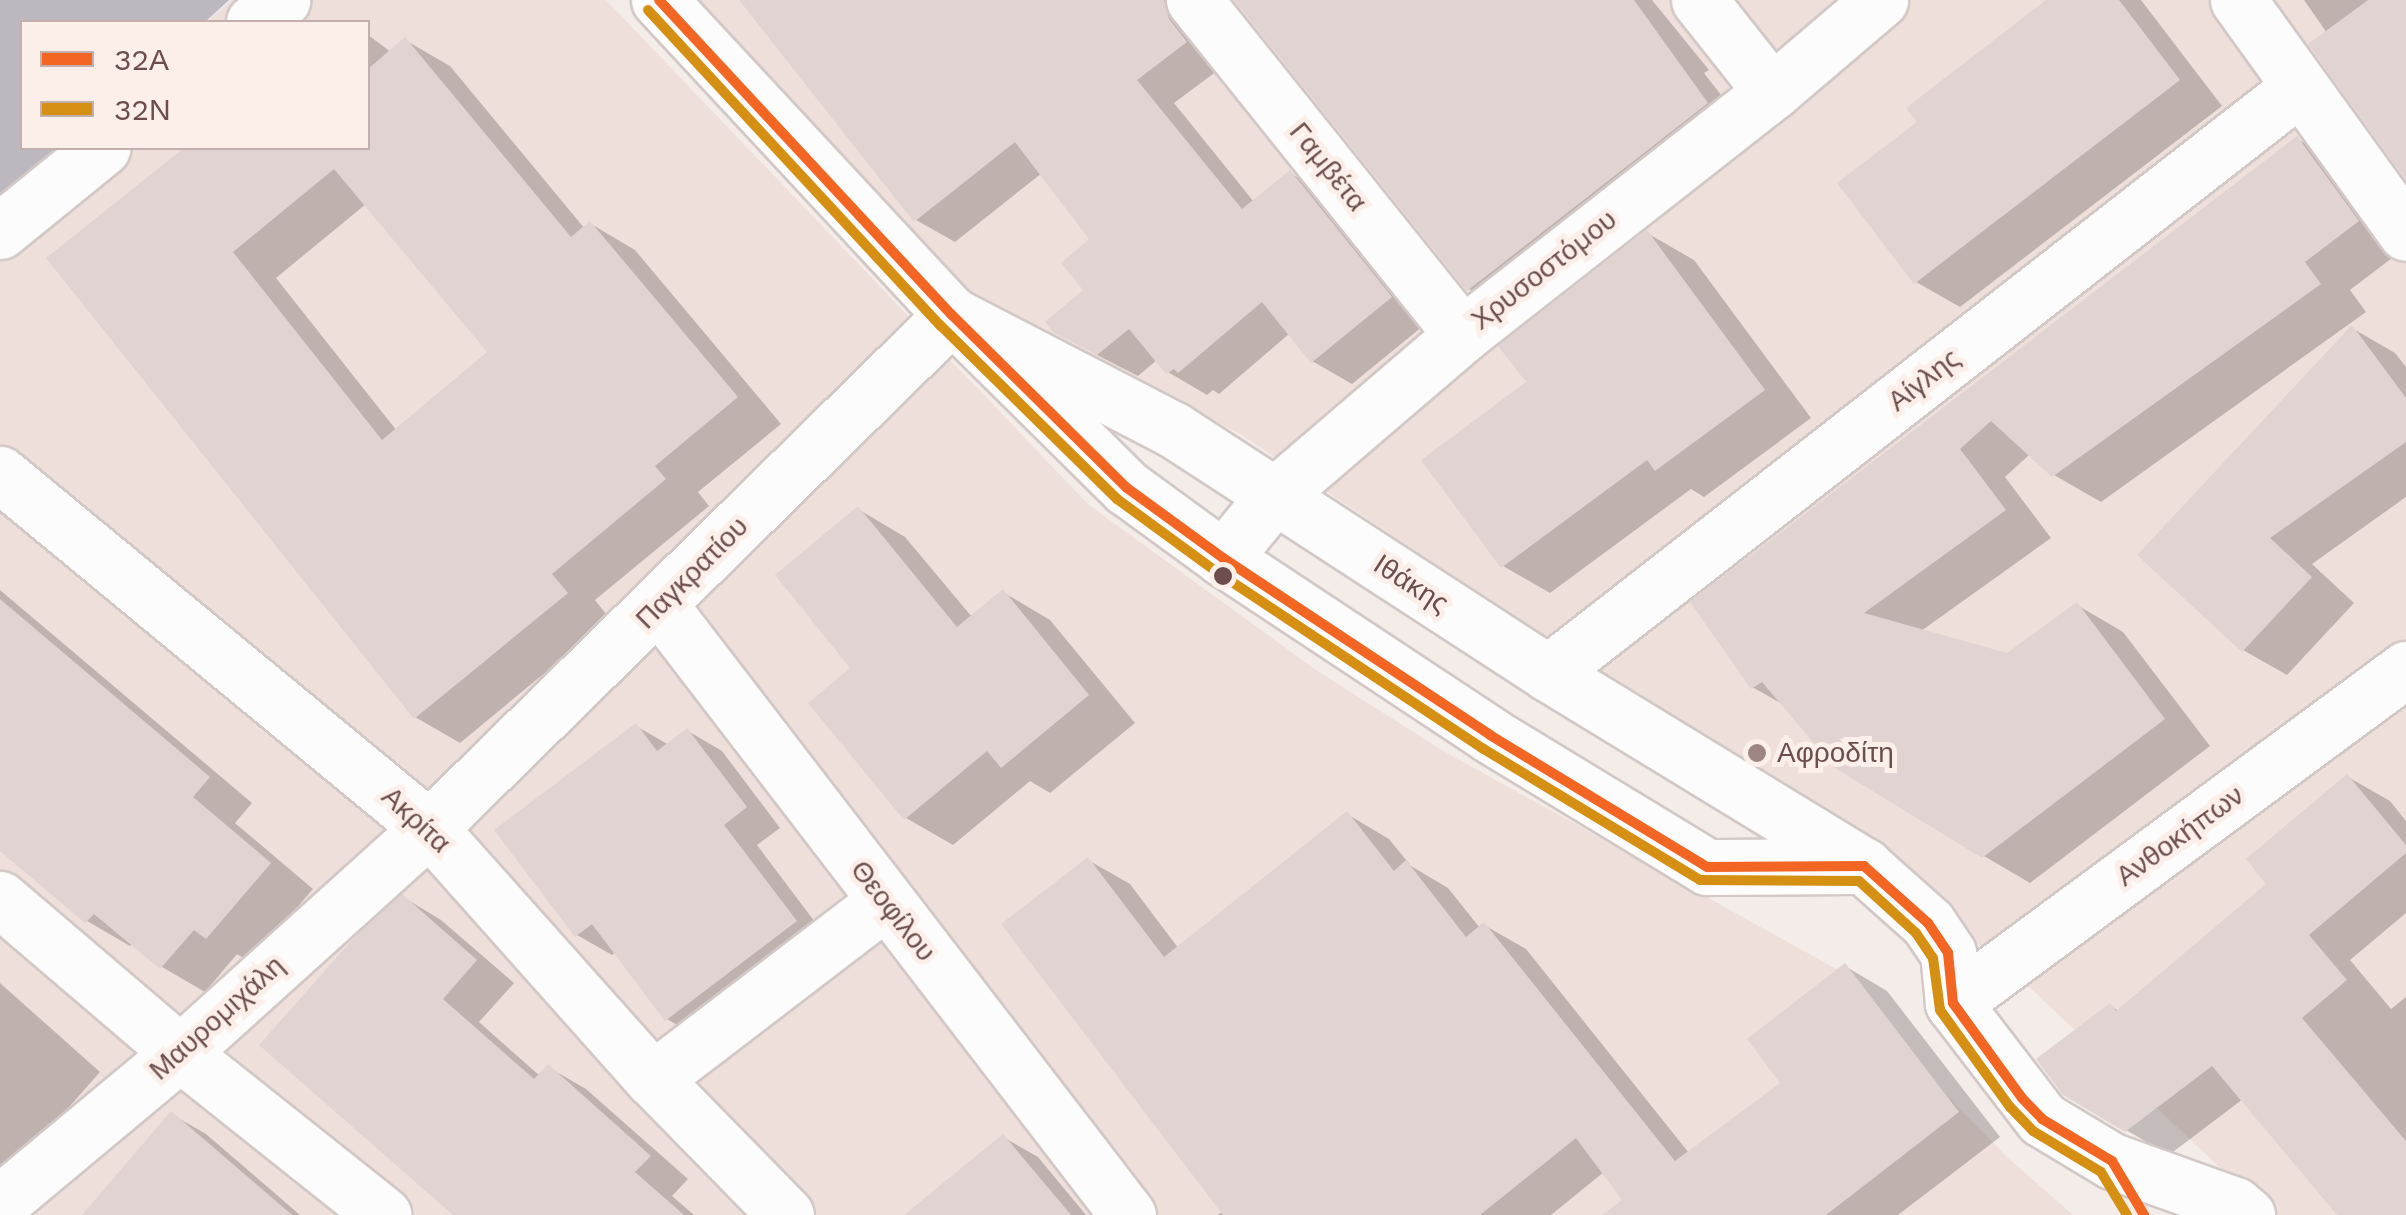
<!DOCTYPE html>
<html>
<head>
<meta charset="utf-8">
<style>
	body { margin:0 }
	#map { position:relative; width:2406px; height:1215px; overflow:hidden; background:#f4ece9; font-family:"Work Sans",sans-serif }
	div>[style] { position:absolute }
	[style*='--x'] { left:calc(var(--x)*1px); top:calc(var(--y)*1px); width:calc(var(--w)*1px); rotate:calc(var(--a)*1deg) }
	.residential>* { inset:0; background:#efdfda }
	.education>* { inset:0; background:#ede6f0 }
	.shadow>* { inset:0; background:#0003 }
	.building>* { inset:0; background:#e0d3d2 }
	.roads { filter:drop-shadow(2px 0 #d2c8c6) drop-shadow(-2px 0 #d2c8c6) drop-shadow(0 2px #d2c8c6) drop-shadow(0 -2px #d2c8c6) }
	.pedestrian>* { height:55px; margin:-27.5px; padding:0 27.5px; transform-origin:27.5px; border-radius:27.5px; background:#fdfcfc }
	.minor>* { height:55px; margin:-27.5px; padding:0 27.5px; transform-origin:27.5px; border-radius:27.5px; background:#fdfcfc }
	.tertiary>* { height:55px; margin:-27.5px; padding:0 27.5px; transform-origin:27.5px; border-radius:27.5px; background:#fdfcfc }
	.bus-1>* { height:10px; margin:-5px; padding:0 5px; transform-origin:5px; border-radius:5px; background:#f26522 }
	.bus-2>* { height:10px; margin:-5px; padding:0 5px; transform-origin:5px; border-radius:5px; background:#d59013 }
	.dots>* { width:28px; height:28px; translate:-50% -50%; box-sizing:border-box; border:5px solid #fcefe9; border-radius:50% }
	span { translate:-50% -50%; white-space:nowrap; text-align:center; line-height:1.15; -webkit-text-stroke:10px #fcefe9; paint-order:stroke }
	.street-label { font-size:28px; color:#6e4e4d }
	.poi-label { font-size:28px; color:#6e4e4d }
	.left { translate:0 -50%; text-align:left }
	.legend { position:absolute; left:20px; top:20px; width:350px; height:130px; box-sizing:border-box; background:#fcefe9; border:2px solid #c3afab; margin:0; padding:12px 18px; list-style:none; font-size:30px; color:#6e4e4d }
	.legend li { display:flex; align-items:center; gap:20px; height:50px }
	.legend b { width:50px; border:2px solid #c3afab }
</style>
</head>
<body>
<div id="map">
	<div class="residential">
		<div style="clip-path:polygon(evenodd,0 0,606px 0,1089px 505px,1316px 670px,1440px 749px,1858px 981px,1922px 1070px,2008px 1158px,2073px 1215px,0 1215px,0 0,22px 22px,368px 22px,368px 148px,22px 148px,22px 22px)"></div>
		<div style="clip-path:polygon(675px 0,2406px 0,2406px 1215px,2270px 1215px,2027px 985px,1862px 848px,1240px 434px,904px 258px)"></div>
	</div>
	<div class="education">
		<div style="clip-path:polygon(0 0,233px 0,206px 22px,22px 22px,22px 148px,56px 148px,0 194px)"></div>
	</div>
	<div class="shadow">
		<div style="clip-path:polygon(0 0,229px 0,205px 22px,22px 22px,22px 148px,69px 148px,0 211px)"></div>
		<div style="clip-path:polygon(740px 0,1212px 0,1225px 65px,1174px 103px,1254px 202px,1290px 173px,1329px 196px,1429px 321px,1352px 384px,1312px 361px,1290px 333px,1219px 394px,1213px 390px,1207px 395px,1168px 372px,1157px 360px,1138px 376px,1095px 354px,1087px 290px,1092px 240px,1042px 173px,955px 242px,916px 220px)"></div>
		<div style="clip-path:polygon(1237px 0,1652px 0,1709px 70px,1704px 73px,1745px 126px,1508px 312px,1469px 289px)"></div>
		<div style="clip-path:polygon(2050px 0,2141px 0,2222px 106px,1960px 307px,1916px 282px,1920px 123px)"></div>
		<div style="clip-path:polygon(2304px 0,2406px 0,2406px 175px,2327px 33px)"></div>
		<div style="clip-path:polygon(evenodd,368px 35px,391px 52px,405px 40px,450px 66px,585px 229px,591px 224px,635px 250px,781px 424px,698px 492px,709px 506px,595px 600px,610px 619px,460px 743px,415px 717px,146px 185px,190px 148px,368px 148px,368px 35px,366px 204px,491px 352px,397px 431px,276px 278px,366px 204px)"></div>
		<div style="clip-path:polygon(2297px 139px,2344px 165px,2404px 249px,2350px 290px,2366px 312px,2101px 502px,2054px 475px,2030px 454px,2005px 477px,2051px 538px,1921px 631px,2008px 656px,2077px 605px,2123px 632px,2210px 746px,2030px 883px,1984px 856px,1786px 706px,1752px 687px,1693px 602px)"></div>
		<div style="clip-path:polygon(1647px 233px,1694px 260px,1811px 418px,1704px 497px,1691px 489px,1550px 593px,1503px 566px)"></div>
		<div style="clip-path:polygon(2352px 328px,2395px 353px,2406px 367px,2406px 497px,2312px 564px,2354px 603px,2287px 675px,2243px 650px,2141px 555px)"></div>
		<div style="clip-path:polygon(858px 509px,905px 537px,972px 617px,1003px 592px,1050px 620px,1135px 723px,1050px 793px,1030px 781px,953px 845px,906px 818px,854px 668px)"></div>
		<div style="clip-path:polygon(0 590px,252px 803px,235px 823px,313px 889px,250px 962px,237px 954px,205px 992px,162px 967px,133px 943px,130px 946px,87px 921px,0 848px)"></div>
		<div style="clip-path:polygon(636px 726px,669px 745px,688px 731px,722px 751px,780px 828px,757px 845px,830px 942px,701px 1039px,667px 1019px,616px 952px,612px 955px,577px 935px)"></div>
		<div style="clip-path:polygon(2348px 777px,2390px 801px,2406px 821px,2406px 913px,2350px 960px,2391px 1009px,2406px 997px,2406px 1215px,2344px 1215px,2243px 1099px,2169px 1155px,2126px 1130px,2110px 1006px,2119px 1011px,2270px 885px)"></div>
		<div style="clip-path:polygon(1347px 814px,1389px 839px,1411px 866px,1448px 888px,1480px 928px,1484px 925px,1526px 949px,1689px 1153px,1784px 1084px,1845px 966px,1887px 991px,2000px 1137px,1898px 1215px,1636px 1215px,1604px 1172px,1551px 1215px,1218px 1215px,1223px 1211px,1088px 860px,1130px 884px,1179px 949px)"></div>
		<div style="clip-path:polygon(403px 897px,441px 920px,514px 983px,479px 1022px,540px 1076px,548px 1067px,586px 1089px,688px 1179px,672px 1196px,694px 1215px,456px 1215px)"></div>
		<div style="clip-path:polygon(0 983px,100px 1072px,0 1185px)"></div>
		<div style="clip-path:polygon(171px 1114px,206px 1134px,300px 1215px,85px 1215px)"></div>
		<div style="clip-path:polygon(1003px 1137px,1038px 1157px,1086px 1215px,908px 1215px)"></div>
	</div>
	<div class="building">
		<div style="clip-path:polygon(739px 0,1164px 0,1169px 19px,1187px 42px,1137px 80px,1242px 209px,1290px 170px,1392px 297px,1311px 363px,1262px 302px,1178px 373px,1174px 369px,1166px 374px,1129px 329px,1097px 355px,1053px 332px,1045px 322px,1083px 290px,1061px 263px,1089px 239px,1015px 142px,914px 222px)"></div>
		<div style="clip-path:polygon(1234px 0,1634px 0,1708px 103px,1467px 291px)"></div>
		<div style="clip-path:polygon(2046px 0,2119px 0,2180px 80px,1914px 284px,1837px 183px,1917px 122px,1906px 108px)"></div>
		<div style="clip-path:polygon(2368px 0,2406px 0,2406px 180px,2308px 44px)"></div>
		<div style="clip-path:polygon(evenodd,405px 37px,571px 237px,590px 221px,738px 397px,655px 466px,666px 479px,552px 574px,568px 593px,414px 719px,46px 258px,184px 148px,368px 148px,368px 69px,405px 37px,334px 169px,487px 352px,382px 440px,233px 252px,334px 169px)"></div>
		<div style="clip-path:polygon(2297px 136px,2359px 221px,2305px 262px,2321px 284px,2052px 477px,1991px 421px,1960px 449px,2006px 510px,1864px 613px,2007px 653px,2077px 602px,2165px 719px,1982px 858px,1835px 768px,1762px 682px,1751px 689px,1690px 602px)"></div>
		<div style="clip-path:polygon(1647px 230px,1765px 390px,1655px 471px,1647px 460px,1501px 568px,1421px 460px,1526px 382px,1498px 346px)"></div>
		<div style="clip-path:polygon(2352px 325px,2406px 398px,2406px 442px,2270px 538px,2312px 577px,2242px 652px,2137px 555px)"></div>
		<div style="clip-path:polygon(858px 506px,957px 627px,1003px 589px,1089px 695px,1001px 768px,987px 751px,904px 820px,808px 703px,850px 668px,775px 575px)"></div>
		<div style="clip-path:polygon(0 599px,210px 777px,193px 797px,271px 863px,206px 939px,194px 930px,160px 969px,94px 914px,85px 923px,0 851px)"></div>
		<div style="clip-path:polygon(636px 723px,657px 751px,687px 728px,747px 807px,724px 825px,797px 921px,665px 1021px,592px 924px,575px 937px,494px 830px)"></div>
		<div style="clip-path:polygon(2347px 774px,2406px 845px,2406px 853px,2309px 935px,2347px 980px,2302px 1018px,2406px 1141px,2406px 1215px,2337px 1215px,2212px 1066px,2125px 1132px,2063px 1095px,2036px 1059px,2110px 1003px,2116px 1011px,2266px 884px,2246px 859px)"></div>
		<div style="clip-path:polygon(1347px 811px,1394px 871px,1406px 860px,1466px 937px,1484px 922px,1675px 1161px,1780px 1083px,1747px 1039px,1845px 963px,1959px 1112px,1826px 1215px,1602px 1215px,1622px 1200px,1576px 1138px,1480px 1215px,1223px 1215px,1001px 924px,1088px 857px,1164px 957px)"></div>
		<div style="clip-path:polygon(402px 894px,477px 960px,443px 999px,534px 1079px,548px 1064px,651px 1156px,635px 1172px,684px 1215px,453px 1215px,259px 1045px,353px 939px)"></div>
		<div style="clip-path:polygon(171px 1111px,292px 1215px,82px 1215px)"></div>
		<div style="clip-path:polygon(1003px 1134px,1071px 1215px,904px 1215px)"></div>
	</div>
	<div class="roads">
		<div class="pedestrian">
			<div style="--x:254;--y:22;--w:36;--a:-38"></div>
			<div style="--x:0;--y:231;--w:132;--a:-39.1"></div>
		</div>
		<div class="minor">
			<div style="--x:1699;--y:0;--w:117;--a:51.6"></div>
			<div style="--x:2238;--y:0;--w:287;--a:54.2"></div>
			<div style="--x:1462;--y:335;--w:394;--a:-38.1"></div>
			<div style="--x:1772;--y:92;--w:142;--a:-40.4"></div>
			<div style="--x:0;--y:474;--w:556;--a:39.53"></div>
			<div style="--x:429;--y:828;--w:336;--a:48.3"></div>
			<div style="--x:653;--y:1079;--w:190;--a:45.6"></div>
			<div style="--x:660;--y:606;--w:768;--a:52.46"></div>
			<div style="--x:1548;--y:673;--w:953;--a:-37.93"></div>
			<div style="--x:0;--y:899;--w:237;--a:40.5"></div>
			<div style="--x:180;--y:1053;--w:260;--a:38.5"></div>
			<div style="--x:653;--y:1079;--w:293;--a:-37.4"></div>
			<div style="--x:0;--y:1203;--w:234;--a:-39.8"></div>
			<div style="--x:180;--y:1053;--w:336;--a:-42.1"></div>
			<div style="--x:429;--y:828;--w:733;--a:-44.45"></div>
		</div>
		<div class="tertiary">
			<div style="--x:659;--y:0;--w:430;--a:47.1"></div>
			<div style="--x:952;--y:315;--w:246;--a:44.7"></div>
			<div style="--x:1127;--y:488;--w:119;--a:36.1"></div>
			<div style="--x:1223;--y:558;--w:320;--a:33.5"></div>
			<div style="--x:1490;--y:735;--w:254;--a:31.3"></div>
			<div style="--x:1707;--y:867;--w:157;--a:-0.4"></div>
			<div style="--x:1194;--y:0;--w:429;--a:51.3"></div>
			<div style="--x:1462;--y:335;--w:246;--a:139.4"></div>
			<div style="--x:1275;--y:495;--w:82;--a:129.5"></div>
			<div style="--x:952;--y:315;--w:250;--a:27.4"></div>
			<div style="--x:1174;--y:430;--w:446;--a:33"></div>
			<div style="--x:1548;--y:673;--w:370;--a:31.4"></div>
			<div style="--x:1864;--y:866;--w:86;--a:41.7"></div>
			<div style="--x:1928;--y:923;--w:36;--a:56"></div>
			<div style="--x:1948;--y:953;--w:50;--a:84.3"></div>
			<div style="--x:1953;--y:1003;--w:146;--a:52.5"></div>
			<div style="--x:2042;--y:1119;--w:82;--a:31"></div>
			<div style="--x:2112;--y:1161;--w:131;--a:19.7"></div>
			<div style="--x:2235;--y:1205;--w:16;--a:40"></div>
			<div style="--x:1953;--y:1003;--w:563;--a:-36.4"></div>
		</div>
	</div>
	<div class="bus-1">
		<div style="--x:659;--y:0;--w:430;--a:47.1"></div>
		<div style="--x:952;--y:315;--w:246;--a:44.7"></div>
		<div style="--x:1127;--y:488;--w:119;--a:36.1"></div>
		<div style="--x:1223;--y:558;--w:320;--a:33.5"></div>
		<div style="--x:1490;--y:735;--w:254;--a:31.3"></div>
		<div style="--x:1707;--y:867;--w:157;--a:-0.4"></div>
		<div style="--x:1864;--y:866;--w:86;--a:41.7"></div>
		<div style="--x:1928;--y:923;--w:36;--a:56"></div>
		<div style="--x:1948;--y:953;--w:50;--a:84.3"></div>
		<div style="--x:1953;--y:1003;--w:117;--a:54"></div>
		<div style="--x:2022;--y:1098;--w:29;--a:46"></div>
		<div style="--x:2042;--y:1119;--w:82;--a:31"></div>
		<div style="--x:2112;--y:1161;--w:63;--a:59.3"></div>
	</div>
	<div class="bus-2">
		<div style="--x:648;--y:10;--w:431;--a:47.2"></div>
		<div style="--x:941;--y:326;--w:247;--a:44.5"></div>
		<div style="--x:1117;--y:499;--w:120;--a:36.2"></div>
		<div style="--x:1214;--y:570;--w:322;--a:33.6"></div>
		<div style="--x:1482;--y:748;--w:255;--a:31.2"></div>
		<div style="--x:1700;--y:880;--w:159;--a:0.4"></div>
		<div style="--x:1859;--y:881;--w:77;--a:42.4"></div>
		<div style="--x:1916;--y:933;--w:30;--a:56"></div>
		<div style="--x:1933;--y:958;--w:52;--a:82.3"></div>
		<div style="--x:1940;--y:1010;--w:120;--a:54.2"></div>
		<div style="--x:2010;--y:1107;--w:33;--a:46"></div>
		<div style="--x:2033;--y:1131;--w:79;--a:31.1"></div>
		<div style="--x:2101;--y:1172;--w:50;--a:58.8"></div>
	</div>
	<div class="dots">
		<div style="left:1223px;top:576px;background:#6e4e4d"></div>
		<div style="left:1757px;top:753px;background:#9d8584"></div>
	</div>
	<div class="street-label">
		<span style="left:1328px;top:167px;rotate:51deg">Γαμβέτα</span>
		<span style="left:1544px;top:270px;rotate:-38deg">Χρυσοστόμου</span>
		<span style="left:1924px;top:380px;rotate:-38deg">Αίγλης</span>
		<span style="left:692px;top:573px;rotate:-45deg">Παγκρατίου</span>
		<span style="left:1411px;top:584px;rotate:33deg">Ιθάκης</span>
		<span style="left:416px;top:820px;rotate:43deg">Ακρίτα</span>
		<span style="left:2180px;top:836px;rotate:-36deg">Ανθοκήπων</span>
		<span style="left:893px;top:911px;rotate:52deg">Θεοφίλου</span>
		<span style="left:217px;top:1018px;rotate:-42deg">Μαυρομιχάλη</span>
	</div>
	<div class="poi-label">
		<span class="left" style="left:1777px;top:753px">Αφροδίτη</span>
	</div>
	<ul class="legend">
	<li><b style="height:12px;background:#f26522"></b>32Α</li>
	<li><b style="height:12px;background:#d59013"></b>32Ν</li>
	</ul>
</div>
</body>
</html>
